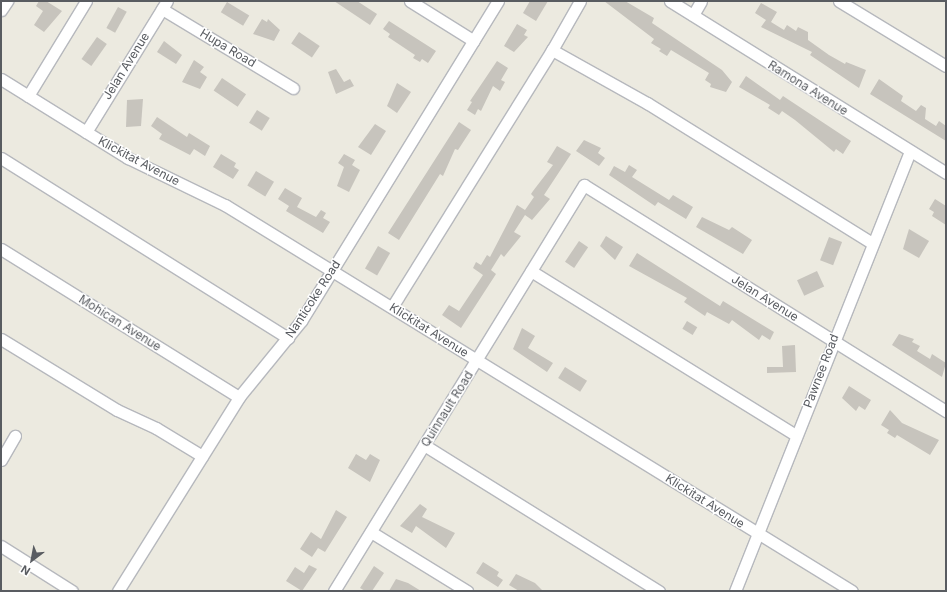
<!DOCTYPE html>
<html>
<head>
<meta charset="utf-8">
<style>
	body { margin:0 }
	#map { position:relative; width:947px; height:592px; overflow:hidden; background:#eceae0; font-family:Inter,sans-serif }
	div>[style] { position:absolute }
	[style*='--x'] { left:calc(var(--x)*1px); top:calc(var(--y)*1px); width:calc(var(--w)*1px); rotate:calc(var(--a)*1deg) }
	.building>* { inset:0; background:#c7c4bd; transform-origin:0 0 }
	.roads { filter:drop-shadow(1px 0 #b6b8bd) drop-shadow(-1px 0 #b6b8bd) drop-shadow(0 1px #b6b8bd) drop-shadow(0 -1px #b6b8bd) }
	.minor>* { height:11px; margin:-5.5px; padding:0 5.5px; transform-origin:5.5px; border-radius:5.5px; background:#fff }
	span { translate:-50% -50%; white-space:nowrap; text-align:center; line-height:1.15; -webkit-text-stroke:3px #fff; paint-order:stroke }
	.street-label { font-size:12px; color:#595c61 }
	.frame { position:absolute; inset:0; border:2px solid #595c61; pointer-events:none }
	.north { position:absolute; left:12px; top:540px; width:40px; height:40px; -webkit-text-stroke:3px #fff; paint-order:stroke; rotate:212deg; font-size:11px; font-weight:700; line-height:16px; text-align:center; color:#595c61 }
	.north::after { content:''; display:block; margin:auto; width:14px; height:18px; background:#595c61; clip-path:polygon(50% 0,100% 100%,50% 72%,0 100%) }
</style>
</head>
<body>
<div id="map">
	<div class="building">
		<div style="clip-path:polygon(39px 1px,46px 1px,62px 11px,44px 32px,34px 25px,43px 11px,36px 6px)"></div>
		<div style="clip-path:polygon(334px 1px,357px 1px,377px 14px,370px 25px)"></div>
		<div style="clip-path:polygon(530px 1px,548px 1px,536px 21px,523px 13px)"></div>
		<div style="clip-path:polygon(604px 1px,625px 1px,654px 18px,652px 23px,722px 70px,732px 82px,726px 92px,710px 87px,711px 84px,705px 80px,709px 73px,671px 50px,667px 56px,659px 51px,661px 49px,651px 43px,654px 39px)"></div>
		<div style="left:227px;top:2px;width:26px;height:12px;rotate:31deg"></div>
		<div style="clip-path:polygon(761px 3px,777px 12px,771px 22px,784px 30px,787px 25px,796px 31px,798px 27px,808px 32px,808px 40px,829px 55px,845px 64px,846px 62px,866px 70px,859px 88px,810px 55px,812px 52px,761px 27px,766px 20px,755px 13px)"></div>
		<div style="left:118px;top:7px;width:10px;height:24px;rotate:29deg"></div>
		<div style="clip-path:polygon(262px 19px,267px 22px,268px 19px,280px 30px,274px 41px,253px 34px)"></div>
		<div style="clip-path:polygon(389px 21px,436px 51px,428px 63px,422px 59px,420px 62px,413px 58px,415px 55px,388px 37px,390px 34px,383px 29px)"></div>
		<div style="clip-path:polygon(517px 24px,527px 30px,524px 35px,528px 37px,514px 52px,504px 46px)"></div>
		<div style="left:299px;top:32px;width:25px;height:14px;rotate:34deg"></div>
		<div style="left:97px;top:37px;width:12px;height:27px;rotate:35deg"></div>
		<div style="clip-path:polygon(164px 41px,182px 55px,176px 64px,157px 52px)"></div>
		<div style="clip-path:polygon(194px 60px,204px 67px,200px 72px,207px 77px,200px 89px,182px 82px)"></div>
		<div style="clip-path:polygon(497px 61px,508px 68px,501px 80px,505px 82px,500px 91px,493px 86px,481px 111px,478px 109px,475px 115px,467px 110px,472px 102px,470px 101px)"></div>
		<div style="clip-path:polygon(336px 69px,344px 82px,350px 79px,354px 86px,336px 94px,328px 72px)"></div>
		<div style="clip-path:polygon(746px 76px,780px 100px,783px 96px,851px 141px,843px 154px,836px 149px,834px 152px,795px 120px,782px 111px,779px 115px,768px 108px,770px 105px,739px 87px)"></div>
		<div style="left:222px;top:78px;width:29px;height:15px;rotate:34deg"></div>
		<div style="clip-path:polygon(879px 79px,903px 96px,901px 101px,916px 111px,921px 105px,926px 108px,925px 119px,936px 126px,939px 121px,946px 126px,946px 141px,870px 94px)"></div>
		<div style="clip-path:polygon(397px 83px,411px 92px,397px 113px,387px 106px)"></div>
		<div style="clip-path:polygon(143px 99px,141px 126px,126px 127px,127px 100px)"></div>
		<div style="left:257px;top:110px;width:15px;height:15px;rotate:32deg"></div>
		<div style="clip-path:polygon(157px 117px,187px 137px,189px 133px,210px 146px,205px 156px,194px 149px,190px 155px,159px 139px,162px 134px,151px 126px)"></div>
		<div style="clip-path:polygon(459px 122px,471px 130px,458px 150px,455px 149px,443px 176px,440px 174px,399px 240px,388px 233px)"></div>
		<div style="clip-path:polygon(375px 124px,386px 131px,371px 155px,358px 147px)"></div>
		<div style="clip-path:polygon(584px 140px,601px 148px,598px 153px,605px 158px,599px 166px,576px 151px)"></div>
		<div style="clip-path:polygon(557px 146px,571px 154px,544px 195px,550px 199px,532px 220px,525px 215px,514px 232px,521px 236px,504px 257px,501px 254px,491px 270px,496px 274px,461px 328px,442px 315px,449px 305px,459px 311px,483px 275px,473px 268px,476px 262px,481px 265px,487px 255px,490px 257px,517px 205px,525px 210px,534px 197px,531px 194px,533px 191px,553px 165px,547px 162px)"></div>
		<div style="clip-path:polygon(221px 154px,236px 163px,234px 167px,239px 170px,233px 179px,213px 167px)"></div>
		<div style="clip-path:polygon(344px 154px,355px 160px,352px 165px,360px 170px,349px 192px,337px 186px,344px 167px,338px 163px)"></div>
		<div style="clip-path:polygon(629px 165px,637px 170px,632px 177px,669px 200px,673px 195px,693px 207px,686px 219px,658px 202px,655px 206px,609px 175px,614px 166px,625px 172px)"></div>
		<div style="left:256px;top:171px;width:21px;height:17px;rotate:31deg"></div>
		<div style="clip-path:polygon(285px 188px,302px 198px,297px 207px,316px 217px,321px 210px,326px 213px,323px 218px,330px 222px,323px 233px,286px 211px,289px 206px,278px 199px)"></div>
		<div style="clip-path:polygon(935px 199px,946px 206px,946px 225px,932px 216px,934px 212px,929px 209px)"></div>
		<div style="clip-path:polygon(702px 217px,729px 230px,732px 227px,752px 240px,743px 254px,696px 227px)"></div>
		<div style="clip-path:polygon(909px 229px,929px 241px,919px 258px,903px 249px)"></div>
		<div style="clip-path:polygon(606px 236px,623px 247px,615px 260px,600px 246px)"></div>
		<div style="left:829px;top:237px;width:14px;height:25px;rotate:21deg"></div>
		<div style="left:579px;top:241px;width:11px;height:25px;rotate:34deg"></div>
		<div style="left:378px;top:246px;width:14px;height:26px;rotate:30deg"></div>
		<div style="clip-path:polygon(637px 253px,720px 306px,723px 301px,774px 332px,770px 340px,762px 335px,759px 340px,732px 320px,729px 324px,707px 312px,705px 316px,684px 302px,687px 298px,629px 266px)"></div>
		<div style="left:817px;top:271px;width:17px;height:22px;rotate:65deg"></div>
		<div style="left:687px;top:321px;width:12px;height:9px;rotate:31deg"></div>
		<div style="clip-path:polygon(522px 328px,535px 336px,528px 348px,553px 363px,547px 372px,513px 349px)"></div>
		<div style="clip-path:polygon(899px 334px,914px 339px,912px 342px,920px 346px,917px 351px,930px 359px,932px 354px,946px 363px,942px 377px,892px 345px)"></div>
		<div style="clip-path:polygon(795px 345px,796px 372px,767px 373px,767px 367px,783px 367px,782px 346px)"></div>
		<div style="left:565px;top:367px;width:26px;height:13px;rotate:32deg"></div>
		<div style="clip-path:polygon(849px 386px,871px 400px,865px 410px,859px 406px,856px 411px,842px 398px)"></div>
		<div style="clip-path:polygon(890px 410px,902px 423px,939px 440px,930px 455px,897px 435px,895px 438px,887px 433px,889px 430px,881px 425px)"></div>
		<div style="clip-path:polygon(356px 454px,366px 460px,370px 454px,380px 460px,370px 482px,348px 468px)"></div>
		<div style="clip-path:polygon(420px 504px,427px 509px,422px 517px,455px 533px,446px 548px,416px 526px,412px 533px,400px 526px)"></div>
		<div style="clip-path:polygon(336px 510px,347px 517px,325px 552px,318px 548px,312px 557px,300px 549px,311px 532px,321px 539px)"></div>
		<div style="clip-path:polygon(483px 562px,499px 572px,497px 576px,503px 580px,498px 587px,476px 573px)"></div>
		<div style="clip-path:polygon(309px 565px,317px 569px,302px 591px,286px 581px,295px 567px,304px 573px)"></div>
		<div style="clip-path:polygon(374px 566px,384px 573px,372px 591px,365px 591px,360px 588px)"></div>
		<div style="clip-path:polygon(516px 574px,535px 583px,543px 591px,519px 591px,509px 585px)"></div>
		<div style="clip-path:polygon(396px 579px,408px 583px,421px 591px,389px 591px)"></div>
	</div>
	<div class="roads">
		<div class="minor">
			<div style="--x:410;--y:1;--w:75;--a:32"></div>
			<div style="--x:580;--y:1;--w:56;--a:119.7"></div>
			<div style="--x:552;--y:50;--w:109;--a:29.2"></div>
			<div style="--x:647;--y:103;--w:265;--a:31.9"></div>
			<div style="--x:670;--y:1;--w:325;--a:31.9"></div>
			<div style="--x:839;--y:1;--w:125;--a:31.3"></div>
			<div style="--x:162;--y:9;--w:153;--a:31.1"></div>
			<div style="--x:1;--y:10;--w:11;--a:-56"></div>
			<div style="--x:693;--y:15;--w:16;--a:-60"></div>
			<div style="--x:1;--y:79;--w:150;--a:31.9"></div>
			<div style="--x:128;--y:158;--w:108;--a:25.9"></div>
			<div style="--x:225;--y:205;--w:736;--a:31.62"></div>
			<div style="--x:28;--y:96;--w:111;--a:-58.6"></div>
			<div style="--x:86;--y:132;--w:154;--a:-58.3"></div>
			<div style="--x:1;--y:158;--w:339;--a:32.1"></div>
			<div style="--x:1;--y:249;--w:280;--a:31.9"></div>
			<div style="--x:531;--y:271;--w:312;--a:31.8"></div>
			<div style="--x:392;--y:307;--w:303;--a:-58.1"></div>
			<div style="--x:1;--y:339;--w:136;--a:31.5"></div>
			<div style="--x:117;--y:410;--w:43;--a:24.8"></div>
			<div style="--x:156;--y:428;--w:54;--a:31.3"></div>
			<div style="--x:424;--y:445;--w:277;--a:31.9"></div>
			<div style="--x:1;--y:460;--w:28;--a:-60"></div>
			<div style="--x:371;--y:532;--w:113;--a:31.6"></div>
			<div style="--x:1;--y:546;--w:84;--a:32.4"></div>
			<div style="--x:118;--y:591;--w:229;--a:-58"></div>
			<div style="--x:239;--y:397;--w:98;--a:-50.8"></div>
			<div style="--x:301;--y:321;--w:376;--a:-58.4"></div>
			<div style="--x:334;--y:591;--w:477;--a:-58.4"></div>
			<div style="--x:584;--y:185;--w:427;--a:32"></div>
			<div style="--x:735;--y:591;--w:473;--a:-68.3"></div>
		</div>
	</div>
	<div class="street-label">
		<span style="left:228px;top:48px;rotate:31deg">Hupa Road</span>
		<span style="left:126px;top:66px;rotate:-58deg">Jelan Avenue</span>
		<span style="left:808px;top:88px;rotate:32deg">Ramona Avenue</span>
		<span style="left:139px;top:161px;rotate:28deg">Klickitat Avenue</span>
		<span style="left:765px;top:298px;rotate:32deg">Jelan Avenue</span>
		<span style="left:313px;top:299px;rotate:-57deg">Nanticoke Road</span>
		<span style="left:120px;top:323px;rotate:32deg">Mohican Avenue</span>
		<span style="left:429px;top:330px;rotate:32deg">Klickitat Avenue</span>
		<span style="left:821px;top:371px;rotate:-69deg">Pawnee Road</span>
		<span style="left:447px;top:409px;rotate:-58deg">Quinnault Road</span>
		<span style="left:705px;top:501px;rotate:32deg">Klickitat Avenue</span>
	</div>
	<div class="frame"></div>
	<div class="north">N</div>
</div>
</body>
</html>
